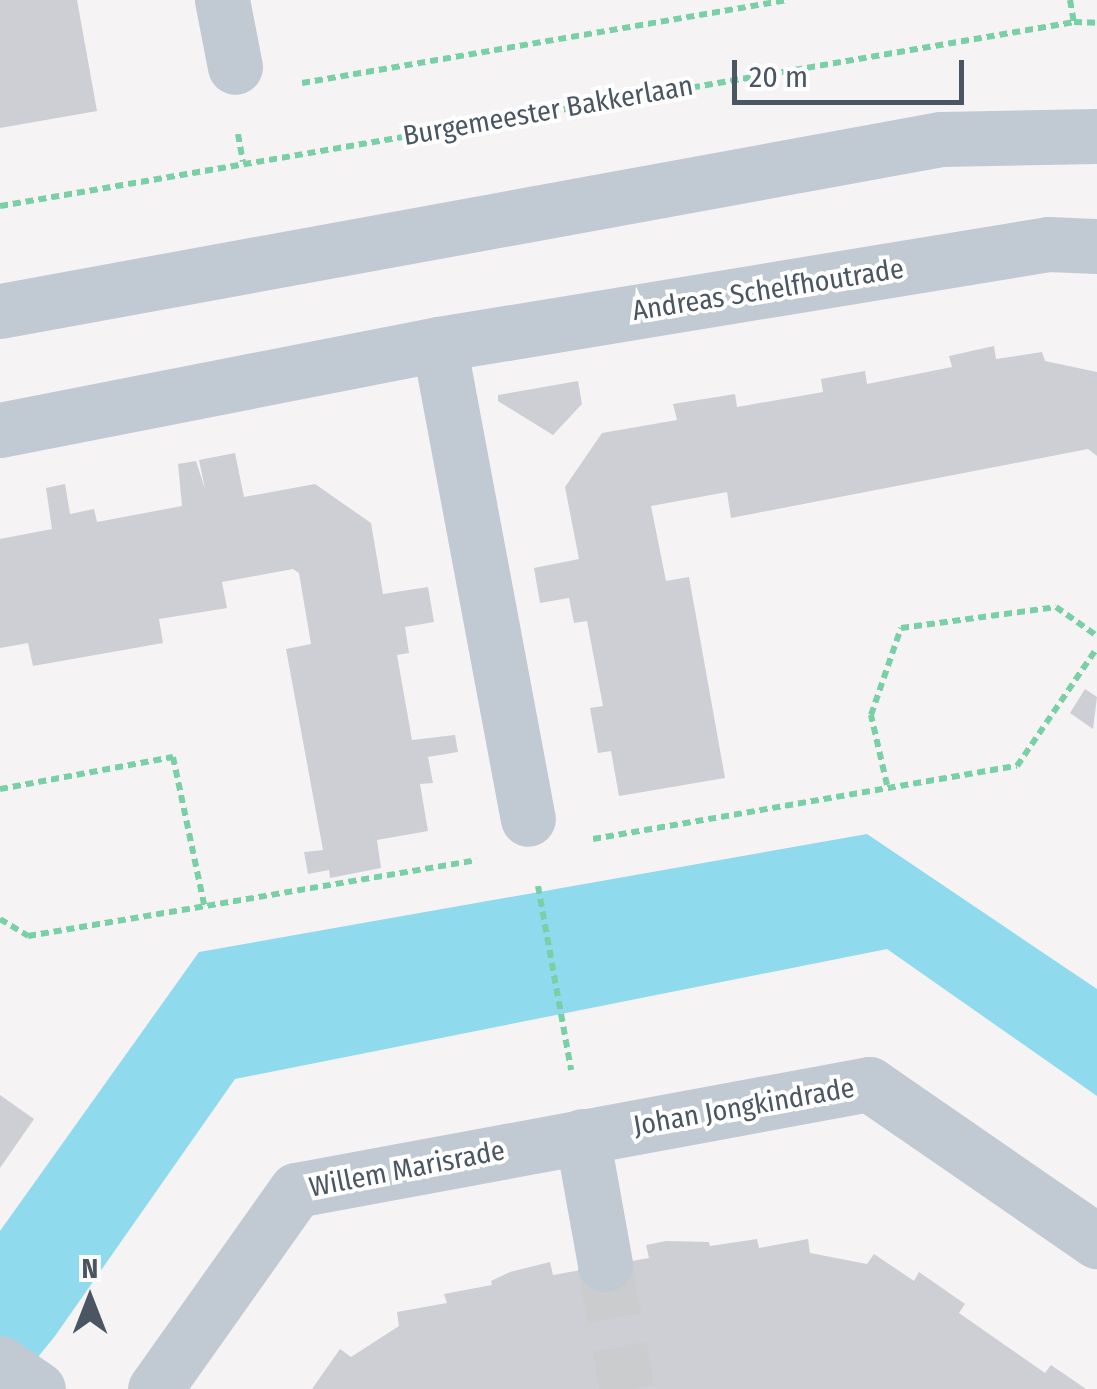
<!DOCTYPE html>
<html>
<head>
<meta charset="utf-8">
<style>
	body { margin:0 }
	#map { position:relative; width:1097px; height:1389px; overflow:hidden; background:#f5f3f3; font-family:"Fira Sans Condensed",sans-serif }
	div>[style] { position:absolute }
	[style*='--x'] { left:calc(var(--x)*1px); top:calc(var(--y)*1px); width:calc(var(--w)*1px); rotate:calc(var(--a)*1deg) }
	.water>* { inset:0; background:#90daee }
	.building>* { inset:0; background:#cdcfd5 }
	.minor-tunnel>* { height:55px; margin-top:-27.5px; transform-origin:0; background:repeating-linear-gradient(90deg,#caccce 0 55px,transparent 0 83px) }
	.path>* { height:6px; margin-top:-3px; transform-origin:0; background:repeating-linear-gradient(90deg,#7ad0a6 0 8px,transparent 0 13px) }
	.minor>* { height:55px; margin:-27.5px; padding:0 27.5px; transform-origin:27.5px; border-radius:27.5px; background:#c1cad2 }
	span { translate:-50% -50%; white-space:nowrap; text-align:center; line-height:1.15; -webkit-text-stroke:8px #fff; paint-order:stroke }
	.street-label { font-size:28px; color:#4a5661 }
	.north { position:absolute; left:40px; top:1249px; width:100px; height:100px; -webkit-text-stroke:8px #fff; paint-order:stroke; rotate:0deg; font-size:28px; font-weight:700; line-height:40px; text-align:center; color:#4a5661 }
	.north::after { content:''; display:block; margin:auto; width:35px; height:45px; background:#4a5661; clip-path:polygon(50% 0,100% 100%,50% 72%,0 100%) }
	.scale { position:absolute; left:732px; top:60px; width:232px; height:45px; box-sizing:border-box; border:5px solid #4a5661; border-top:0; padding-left:12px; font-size:30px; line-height:35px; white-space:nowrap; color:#4a5661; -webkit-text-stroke:8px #fff; paint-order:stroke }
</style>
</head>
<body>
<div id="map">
	<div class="water">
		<div style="clip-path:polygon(867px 834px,1097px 989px,1097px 1096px,887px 949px,235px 1079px,55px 1336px,12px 1389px,0 1389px,0 1231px,199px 952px)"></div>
	</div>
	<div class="building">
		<div style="clip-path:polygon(0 0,77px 0,97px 111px,0 128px)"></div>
		<div style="clip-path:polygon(994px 346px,996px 359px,1042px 352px,1045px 361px,1097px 372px,1097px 456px,1088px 449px,731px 518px,727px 492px,651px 506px,666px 581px,689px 577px,725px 778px,619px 796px,611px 751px,598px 753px,590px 708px,603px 706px,587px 621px,574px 623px,569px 598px,540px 603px,534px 568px,579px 559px,565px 487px,602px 433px,677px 420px,673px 404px,735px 394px,737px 407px,823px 392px,821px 379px,865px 371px,867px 384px,952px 367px,949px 356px)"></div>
		<div style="clip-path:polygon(578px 381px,582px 404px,553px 435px,498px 401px,498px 395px)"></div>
		<div style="clip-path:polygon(235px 453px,244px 497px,315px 484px,371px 523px,383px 594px,428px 587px,434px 622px,405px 627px,409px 653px,397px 655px,412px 740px,455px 735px,458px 752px,428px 757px,433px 783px,420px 784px,428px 831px,377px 840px,381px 868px,330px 878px,329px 870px,308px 874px,304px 852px,323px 850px,286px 649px,311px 644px,299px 573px,293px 569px,222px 582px,227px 608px,159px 619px,163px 643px,33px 666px,28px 643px,0 648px,0 539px,52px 529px,46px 488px,65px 484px,70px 514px,94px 509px,97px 522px,182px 506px,178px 464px,196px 461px,205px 489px,199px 460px)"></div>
		<div style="clip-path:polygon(1085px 689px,1097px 697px,1093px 729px,1070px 713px)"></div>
		<div style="clip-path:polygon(0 1095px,34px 1119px,0 1168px)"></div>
		<div style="clip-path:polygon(757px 1239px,759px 1248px,808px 1239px,810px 1253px,867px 1264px,874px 1254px,914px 1281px,919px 1272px,965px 1304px,959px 1313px,1045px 1373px,1051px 1365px,1086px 1389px,312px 1389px,340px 1349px,351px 1357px,399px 1326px,397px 1312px,447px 1303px,444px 1294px,492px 1285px,491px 1281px,510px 1272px,550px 1262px,553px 1275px,649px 1258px,646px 1245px,666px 1241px,709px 1242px,710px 1246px)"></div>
	</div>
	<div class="minor-tunnel">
		<div style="--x:605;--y:1264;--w:127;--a:80"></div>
	</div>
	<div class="path">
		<div style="--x:1070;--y:0;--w:22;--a:80"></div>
		<div style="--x:302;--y:83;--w:492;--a:-9.7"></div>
		<div style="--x:238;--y:134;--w:28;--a:80"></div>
		<div style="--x:0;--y:206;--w:1090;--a:-9.72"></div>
		<div style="--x:1074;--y:22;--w:23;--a:2"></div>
		<div style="--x:887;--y:785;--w:72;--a:-102.9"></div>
		<div style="--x:871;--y:715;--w:92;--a:-71"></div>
		<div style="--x:901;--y:628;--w:156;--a:-7.7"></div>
		<div style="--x:1056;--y:607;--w:50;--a:35.3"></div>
		<div style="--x:0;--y:789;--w:176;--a:-10.5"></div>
		<div style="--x:173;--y:757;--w:155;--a:78.1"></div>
		<div style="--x:593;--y:839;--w:430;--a:-9.8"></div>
		<div style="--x:1017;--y:766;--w:143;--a:-55.9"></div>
		<div style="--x:538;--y:886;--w:187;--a:79.8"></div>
		<div style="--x:0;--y:919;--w:33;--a:31"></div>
		<div style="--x:28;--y:936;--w:455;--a:-9.6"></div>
	</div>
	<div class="minor">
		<div style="--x:222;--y:0;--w:68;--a:79"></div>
		<div style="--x:0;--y:311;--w:957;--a:-10.36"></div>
		<div style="--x:941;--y:139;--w:156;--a:-1.1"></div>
		<div style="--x:439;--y:344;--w:483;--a:79.4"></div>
		<div style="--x:0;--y:430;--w:447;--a:-11.1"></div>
		<div style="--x:439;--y:344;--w:617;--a:-9.32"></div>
		<div style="--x:1048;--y:244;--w:49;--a:2.3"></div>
		<div style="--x:582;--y:1136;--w:130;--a:79.8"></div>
		<div style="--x:0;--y:1363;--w:46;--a:34.4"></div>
		<div style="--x:155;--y:1389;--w:244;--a:-54.7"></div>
		<div style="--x:296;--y:1190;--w:583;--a:-10.48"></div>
		<div style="--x:869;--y:1084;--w:277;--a:34.6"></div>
	</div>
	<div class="street-label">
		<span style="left:548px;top:111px;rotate:-10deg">Burgemeester Bakkerlaan</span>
		<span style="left:768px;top:290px;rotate:-9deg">Andreas Schelfhoutrade</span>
		<span style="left:744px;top:1107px;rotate:-10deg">Johan Jongkindrade</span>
		<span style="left:407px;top:1169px;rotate:-11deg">Willem Marisrade</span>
	</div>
	<div class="north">N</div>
	<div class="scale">20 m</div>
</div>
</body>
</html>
